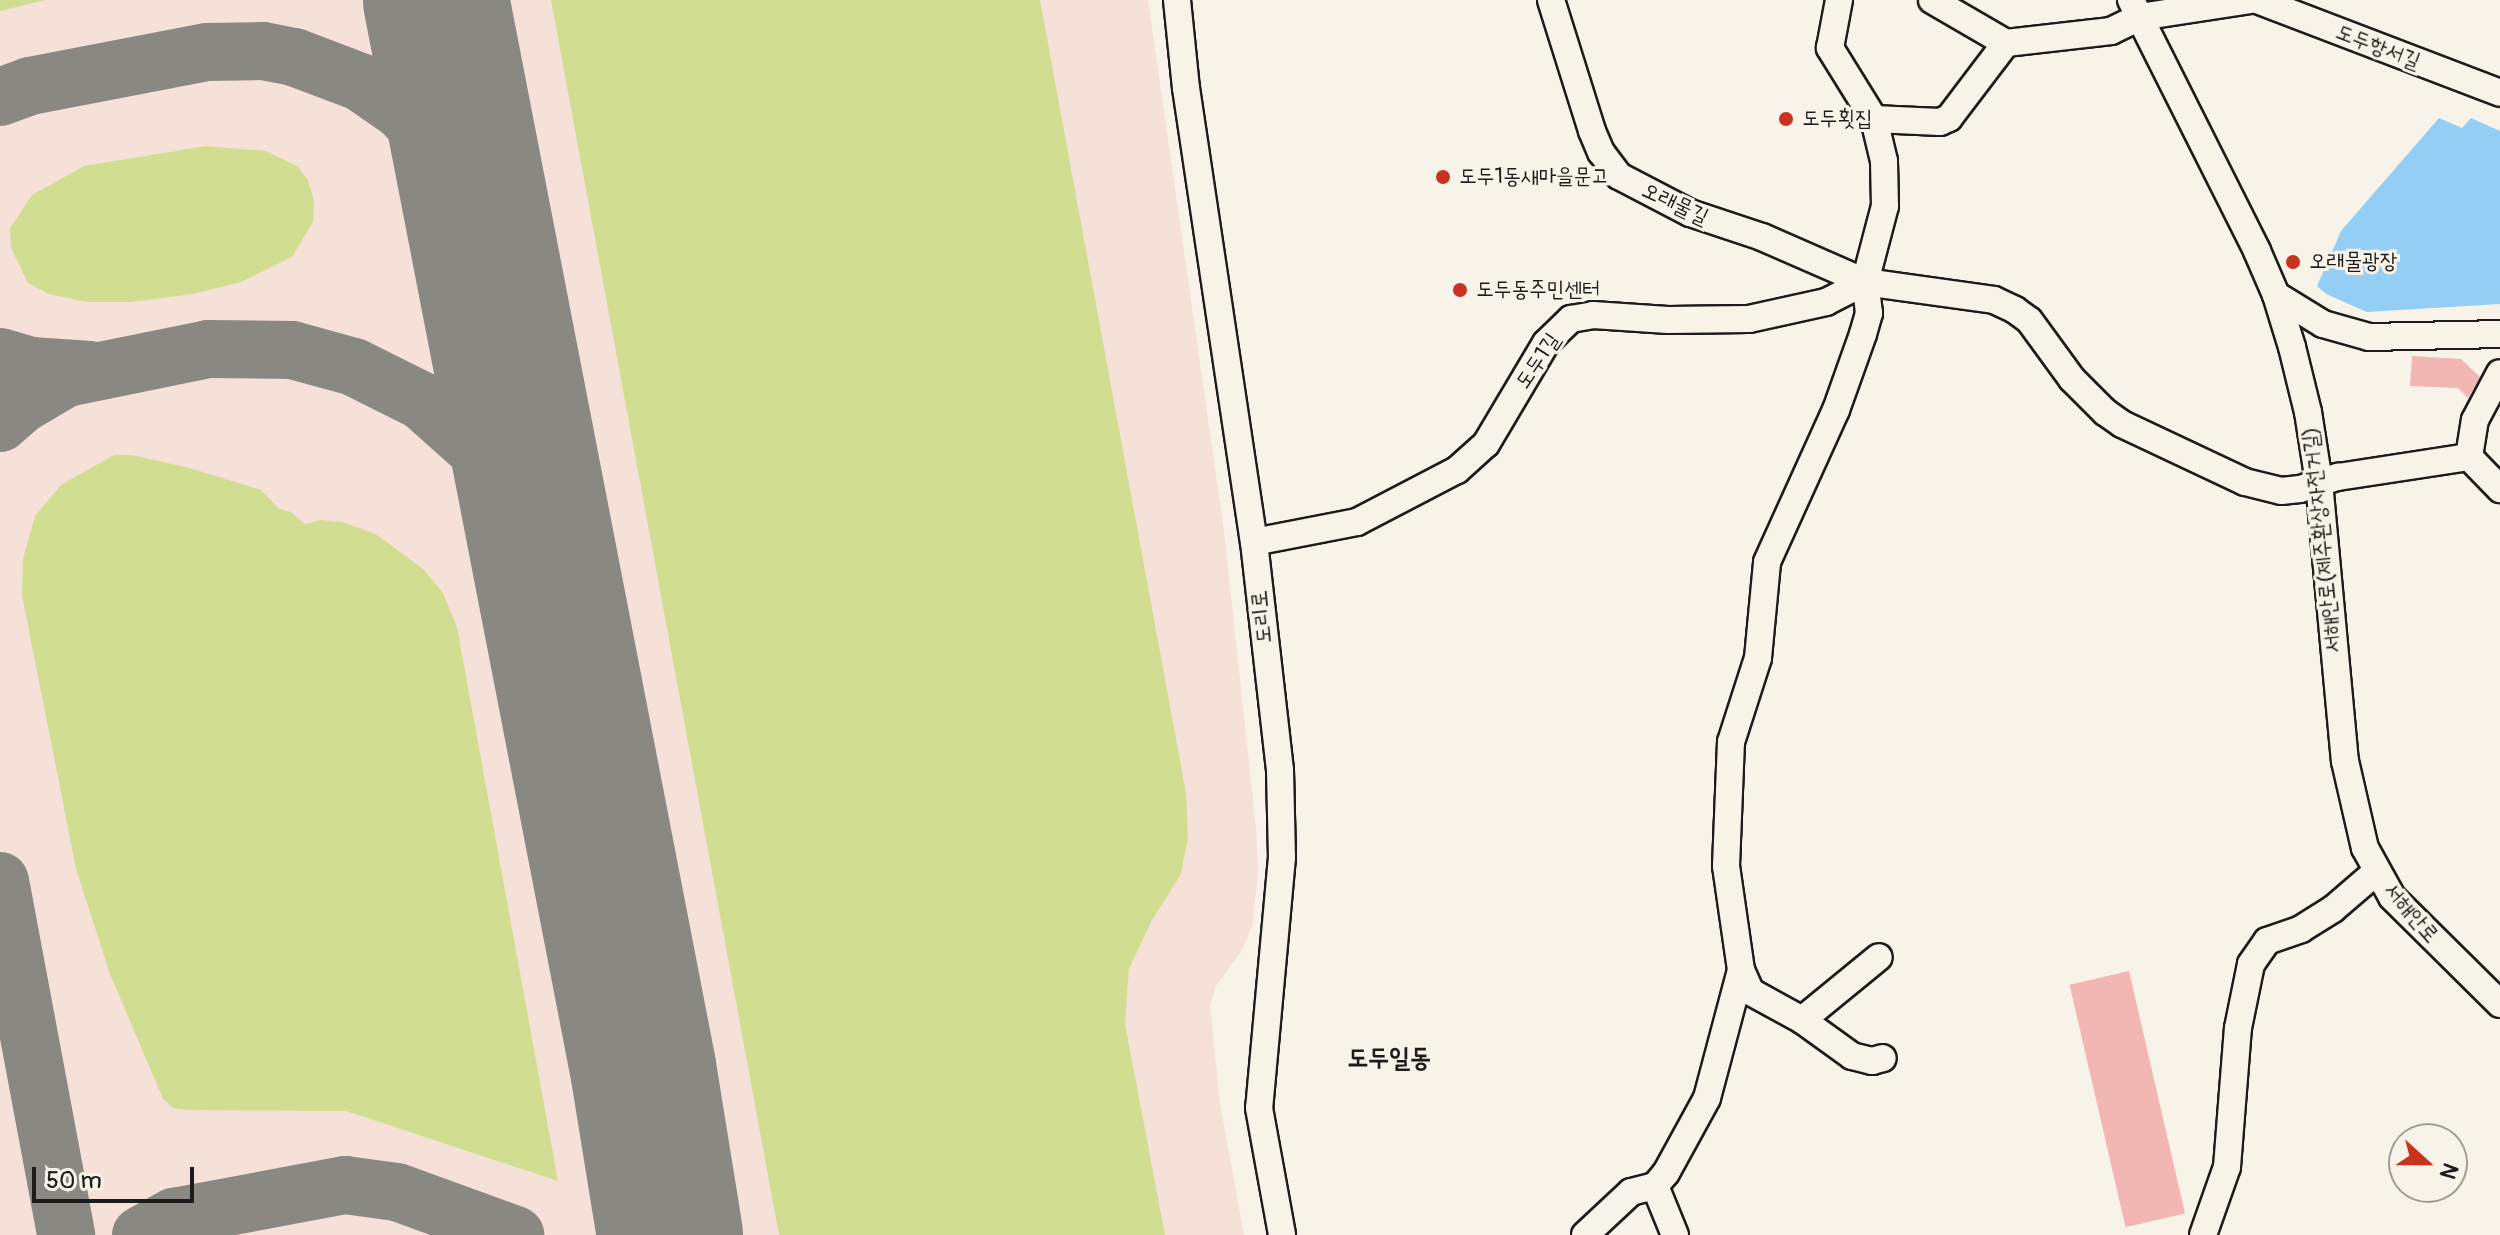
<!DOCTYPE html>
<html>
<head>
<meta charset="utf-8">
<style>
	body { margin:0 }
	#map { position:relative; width:2500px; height:1235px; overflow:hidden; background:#f7f3e8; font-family:Pangolin,"Poor Story",sans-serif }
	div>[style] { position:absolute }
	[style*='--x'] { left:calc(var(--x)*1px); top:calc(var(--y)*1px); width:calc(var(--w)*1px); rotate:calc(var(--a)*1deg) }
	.built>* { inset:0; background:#f6e1d8 }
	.green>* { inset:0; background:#d1de91 }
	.water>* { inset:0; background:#95cef4 }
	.taxiway>* { height:58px; margin:-29px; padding:0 29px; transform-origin:29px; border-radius:29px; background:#8a8882 }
	.runway>* { height:146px; margin:-73px; padding:0 73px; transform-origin:73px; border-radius:73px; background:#8a8882 }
	.building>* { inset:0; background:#f2b6b3; transform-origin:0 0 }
	.roads { filter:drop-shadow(2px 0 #1c1c1c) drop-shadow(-2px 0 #1c1c1c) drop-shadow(0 2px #1c1c1c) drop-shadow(0 -2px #1c1c1c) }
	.minor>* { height:26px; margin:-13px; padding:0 13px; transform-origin:13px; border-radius:13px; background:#f7f3e8 }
	.dots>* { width:22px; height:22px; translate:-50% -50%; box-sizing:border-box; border:4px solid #f7f3e8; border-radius:50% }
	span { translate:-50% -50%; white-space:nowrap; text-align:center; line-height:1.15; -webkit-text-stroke:6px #f7f3e8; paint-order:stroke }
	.street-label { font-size:22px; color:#1c1c1c }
	.poi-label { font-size:22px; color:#1c1c1c }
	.left { translate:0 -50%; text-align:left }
	.quarter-label { font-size:26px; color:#1c1c1c; font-weight:700 }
	.north { position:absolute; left:2388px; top:1123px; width:80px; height:80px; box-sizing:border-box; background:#f7f3e8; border:2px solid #9f9d96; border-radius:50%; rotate:111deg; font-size:22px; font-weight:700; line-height:32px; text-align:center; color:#1c1c1c }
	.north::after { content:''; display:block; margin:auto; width:28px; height:36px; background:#c8321e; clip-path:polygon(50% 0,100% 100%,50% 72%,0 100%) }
	.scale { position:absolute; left:32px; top:1167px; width:162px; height:36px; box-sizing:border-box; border:4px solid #1c1c1c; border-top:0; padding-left:10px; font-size:24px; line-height:28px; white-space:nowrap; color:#1c1c1c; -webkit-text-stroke:6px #f7f3e8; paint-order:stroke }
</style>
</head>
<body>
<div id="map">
	<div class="built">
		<div style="clip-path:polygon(0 0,1148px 0,1224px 531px,1256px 827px,1258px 873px,1253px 923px,1243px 949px,1216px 986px,1210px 1005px,1220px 1103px,1244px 1235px,0 1235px)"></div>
	</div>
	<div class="green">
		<div style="clip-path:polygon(0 0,46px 0,0 11px)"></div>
		<div style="clip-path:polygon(551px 0,1040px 0,1186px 793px,1188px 837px,1181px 874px,1152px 920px,1129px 969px,1125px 1024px,1165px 1235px,779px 1235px)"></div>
		<div style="clip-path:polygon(206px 146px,266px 151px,297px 166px,308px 180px,314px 201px,313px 222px,292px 257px,241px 282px,193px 294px,131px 302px,88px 302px,49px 294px,28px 283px,11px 248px,10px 228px,32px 195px,84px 166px)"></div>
		<div style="clip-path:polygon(114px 455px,132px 455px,190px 468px,261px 490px,279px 509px,291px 512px,305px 524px,320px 520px,342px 522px,376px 534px,423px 569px,443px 593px,457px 627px,558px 1181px,346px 1111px,185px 1110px,173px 1108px,163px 1099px,110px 974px,76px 869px,22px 595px,23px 559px,35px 516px,61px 485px)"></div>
	</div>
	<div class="water">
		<div style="clip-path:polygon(2439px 118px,2462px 128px,2471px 118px,2500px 131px,2500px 304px,2367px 312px,2326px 294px,2317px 286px,2341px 231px)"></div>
	</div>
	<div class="taxiway">
		<div style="--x:0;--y:97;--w:32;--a:-20"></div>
		<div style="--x:30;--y:86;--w:180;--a:-10.9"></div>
		<div style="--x:207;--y:52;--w:56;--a:-1"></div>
		<div style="--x:263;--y:51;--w:32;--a:11"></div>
		<div style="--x:294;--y:57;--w:71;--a:20.7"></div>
		<div style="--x:360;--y:82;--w:51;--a:34.6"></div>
		<div style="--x:402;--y:111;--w:62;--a:47.6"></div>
		<div style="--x:444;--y:157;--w:71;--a:63.1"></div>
		<div style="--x:0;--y:357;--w:32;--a:16"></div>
		<div style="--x:31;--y:366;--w:59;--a:3.9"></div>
		<div style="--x:0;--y:423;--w:29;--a:-41"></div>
		<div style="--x:22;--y:404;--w:51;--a:-30.6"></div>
		<div style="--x:66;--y:378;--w:145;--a:-11.5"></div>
		<div style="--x:208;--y:349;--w:84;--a:0.7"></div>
		<div style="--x:292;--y:350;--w:64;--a:15.3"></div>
		<div style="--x:354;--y:367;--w:76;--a:26.6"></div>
		<div style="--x:422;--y:401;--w:74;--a:41.7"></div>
		<div style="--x:477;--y:450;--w:75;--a:55.3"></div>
		<div style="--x:520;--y:512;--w:105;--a:70.5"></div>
		<div style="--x:0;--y:881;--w:360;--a:79.4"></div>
		<div style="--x:141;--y:1235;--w:38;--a:-29"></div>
		<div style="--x:174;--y:1217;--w:174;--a:-10.6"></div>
		<div style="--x:345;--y:1185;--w:52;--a:7.7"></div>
		<div style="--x:397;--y:1192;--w:126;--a:20"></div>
	</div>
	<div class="runway">
		<div style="--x:436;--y:0;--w:1088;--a:79.03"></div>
		<div style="--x:643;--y:1068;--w:169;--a:80.8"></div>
	</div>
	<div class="building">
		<div style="clip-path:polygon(2412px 356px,2461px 359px,2480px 377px,2468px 398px,2458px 388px,2410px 386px)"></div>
		<div style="left:2129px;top:971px;width:249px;height:61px;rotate:77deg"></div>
	</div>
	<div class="roads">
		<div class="minor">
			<div style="--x:1177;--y:0;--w:88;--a:84.2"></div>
			<div style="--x:1186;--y:88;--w:459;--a:81.5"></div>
			<div style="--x:1254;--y:542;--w:229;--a:83.5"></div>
			<div style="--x:1280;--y:770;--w:87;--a:88.7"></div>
			<div style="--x:1282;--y:857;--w:252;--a:95.2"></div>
			<div style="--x:1259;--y:1108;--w:129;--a:79.7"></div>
			<div style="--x:1551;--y:0;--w:137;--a:72.6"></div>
			<div style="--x:1592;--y:131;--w:23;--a:67"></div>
			<div style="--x:1601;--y:152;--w:30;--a:53"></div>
			<div style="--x:1619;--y:176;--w:80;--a:27.5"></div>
			<div style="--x:1690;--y:213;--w:76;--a:18.4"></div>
			<div style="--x:1762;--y:237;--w:112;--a:23.6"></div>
			<div style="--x:1865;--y:282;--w:130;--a:7.9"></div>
			<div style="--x:1994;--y:300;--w:23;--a:25"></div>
			<div style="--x:2015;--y:310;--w:17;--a:36"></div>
			<div style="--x:2029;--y:320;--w:73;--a:53.9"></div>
			<div style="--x:2072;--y:379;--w:47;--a:45"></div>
			<div style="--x:2105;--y:412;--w:21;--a:35"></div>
			<div style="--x:2122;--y:424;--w:136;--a:25.2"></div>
			<div style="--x:2245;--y:482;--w:37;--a:14"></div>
			<div style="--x:2281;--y:491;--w:19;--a:-6"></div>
			<div style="--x:2300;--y:489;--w:40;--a:-18"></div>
			<div style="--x:2338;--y:477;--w:133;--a:-8.7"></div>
			<div style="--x:2469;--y:457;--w:37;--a:-81"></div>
			<div style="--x:2475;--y:420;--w:53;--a:-62"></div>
			<div style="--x:1932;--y:0;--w:86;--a:30.2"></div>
			<div style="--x:2131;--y:0;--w:281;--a:63.3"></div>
			<div style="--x:2257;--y:251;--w:48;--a:66.6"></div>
			<div style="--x:2276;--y:295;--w:54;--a:72.9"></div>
			<div style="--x:2292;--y:347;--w:67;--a:76.2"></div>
			<div style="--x:2308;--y:412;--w:71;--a:81.1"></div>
			<div style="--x:2319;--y:482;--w:280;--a:84.7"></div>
			<div style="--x:2345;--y:761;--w:89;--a:77.1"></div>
			<div style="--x:2365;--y:848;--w:56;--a:61.1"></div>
			<div style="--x:2392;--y:897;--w:152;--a:44.7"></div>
			<div style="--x:2257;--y:0;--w:260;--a:20.9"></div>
			<div style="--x:1874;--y:119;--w:66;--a:2.6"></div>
			<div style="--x:1940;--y:122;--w:10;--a:-24"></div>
			<div style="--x:1949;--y:118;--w:94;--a:-52.8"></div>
			<div style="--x:2006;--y:43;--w:106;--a:-6.5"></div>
			<div style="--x:2111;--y:31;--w:32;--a:-26"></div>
			<div style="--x:2140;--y:17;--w:111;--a:-8.8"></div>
			<div style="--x:2276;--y:295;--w:55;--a:31.7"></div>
			<div style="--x:2323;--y:324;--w:48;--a:15.8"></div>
			<div style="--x:2369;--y:337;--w:131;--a:-1.3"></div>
			<div style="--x:2469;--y:457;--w:45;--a:45.9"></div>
			<div style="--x:1254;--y:542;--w:105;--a:-11"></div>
			<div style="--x:1357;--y:522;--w:113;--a:-27.5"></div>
			<div style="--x:1457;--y:470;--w:39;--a:-42"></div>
			<div style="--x:1486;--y:444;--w:117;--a:-59.3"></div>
			<div style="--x:1546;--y:343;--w:35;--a:-44"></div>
			<div style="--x:1571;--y:319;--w:22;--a:-10"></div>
			<div style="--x:1593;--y:315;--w:75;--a:3.8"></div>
			<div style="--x:1668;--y:320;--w:81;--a:-0.7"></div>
			<div style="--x:1749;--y:319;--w:79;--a:-12.4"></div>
			<div style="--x:1826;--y:302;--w:44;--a:-27.1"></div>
			<div style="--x:1741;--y:970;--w:24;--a:66"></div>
			<div style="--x:1751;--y:992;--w:58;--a:28.8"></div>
			<div style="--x:1802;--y:1020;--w:62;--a:35.8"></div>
			<div style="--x:1852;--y:1056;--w:21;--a:14"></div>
			<div style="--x:1872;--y:1061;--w:11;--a:-15"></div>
			<div style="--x:1802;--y:1020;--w:99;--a:-39.3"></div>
			<div style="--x:1655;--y:1186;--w:53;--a:67.8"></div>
			<div style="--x:1585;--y:1235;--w:63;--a:-43.1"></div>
			<div style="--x:1631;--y:1192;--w:25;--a:-14"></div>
			<div style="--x:1655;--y:1186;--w:17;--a:-50"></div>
			<div style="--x:1666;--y:1173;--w:85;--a:-61.3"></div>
			<div style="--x:1707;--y:1098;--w:132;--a:-75.1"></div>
			<div style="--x:1741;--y:970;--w:105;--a:-98.2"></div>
			<div style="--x:1726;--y:866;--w:124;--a:-87.7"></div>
			<div style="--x:1731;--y:742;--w:88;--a:-72.2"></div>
			<div style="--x:1758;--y:658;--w:96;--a:-84.6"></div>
			<div style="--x:1767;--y:562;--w:167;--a:-65.6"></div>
			<div style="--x:1836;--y:410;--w:81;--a:-70.4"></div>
			<div style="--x:1863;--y:334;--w:22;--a:-74"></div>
			<div style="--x:1869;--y:313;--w:31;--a:-97"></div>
			<div style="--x:1865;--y:282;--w:79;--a:-75.3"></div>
			<div style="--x:1885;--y:206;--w:45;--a:-91.3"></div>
			<div style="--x:1884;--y:161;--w:43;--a:-103.4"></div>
			<div style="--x:1874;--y:119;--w:84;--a:-121.8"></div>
			<div style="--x:1830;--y:48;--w:49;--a:-79.4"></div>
			<div style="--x:2203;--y:1235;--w:72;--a:-70.6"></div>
			<div style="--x:2227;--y:1167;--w:139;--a:-85.5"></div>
			<div style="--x:2238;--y:1028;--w:65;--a:-78.5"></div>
			<div style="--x:2251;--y:964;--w:28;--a:-55"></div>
			<div style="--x:2267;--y:941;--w:36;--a:-19"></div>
			<div style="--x:2301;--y:929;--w:38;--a:-32"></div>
			<div style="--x:2333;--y:909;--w:57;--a:-40.7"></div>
		</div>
	</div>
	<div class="dots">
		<div style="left:1786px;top:119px;background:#c8321e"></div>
		<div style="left:1443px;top:177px;background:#c8321e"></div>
		<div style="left:2293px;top:262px;background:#c8321e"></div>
		<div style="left:1460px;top:290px;background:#c8321e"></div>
	</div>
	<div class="street-label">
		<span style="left:2378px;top:47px;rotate:21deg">도두항서길</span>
		<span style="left:1675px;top:204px;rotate:25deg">오래물길</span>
		<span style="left:1538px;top:361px;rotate:-56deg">도두1길</span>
		<span style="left:2322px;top:540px;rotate:-96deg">서해안로(제주환상자전거길)</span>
		<span style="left:1262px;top:617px;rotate:-96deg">도리로</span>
		<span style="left:2411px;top:913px;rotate:49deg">서해안로</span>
	</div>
	<div class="poi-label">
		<span class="left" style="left:1802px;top:119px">도두횟집</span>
		<span class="left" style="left:1459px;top:177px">도두1동새마을문고</span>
		<span class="left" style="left:2309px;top:262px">오래물광장</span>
		<span class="left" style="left:1476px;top:290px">도두동주민센터</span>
	</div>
	<div class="quarter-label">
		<span style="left:1389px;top:1059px">도두일동</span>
	</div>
	<div class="north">N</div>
	<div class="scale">50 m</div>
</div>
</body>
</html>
